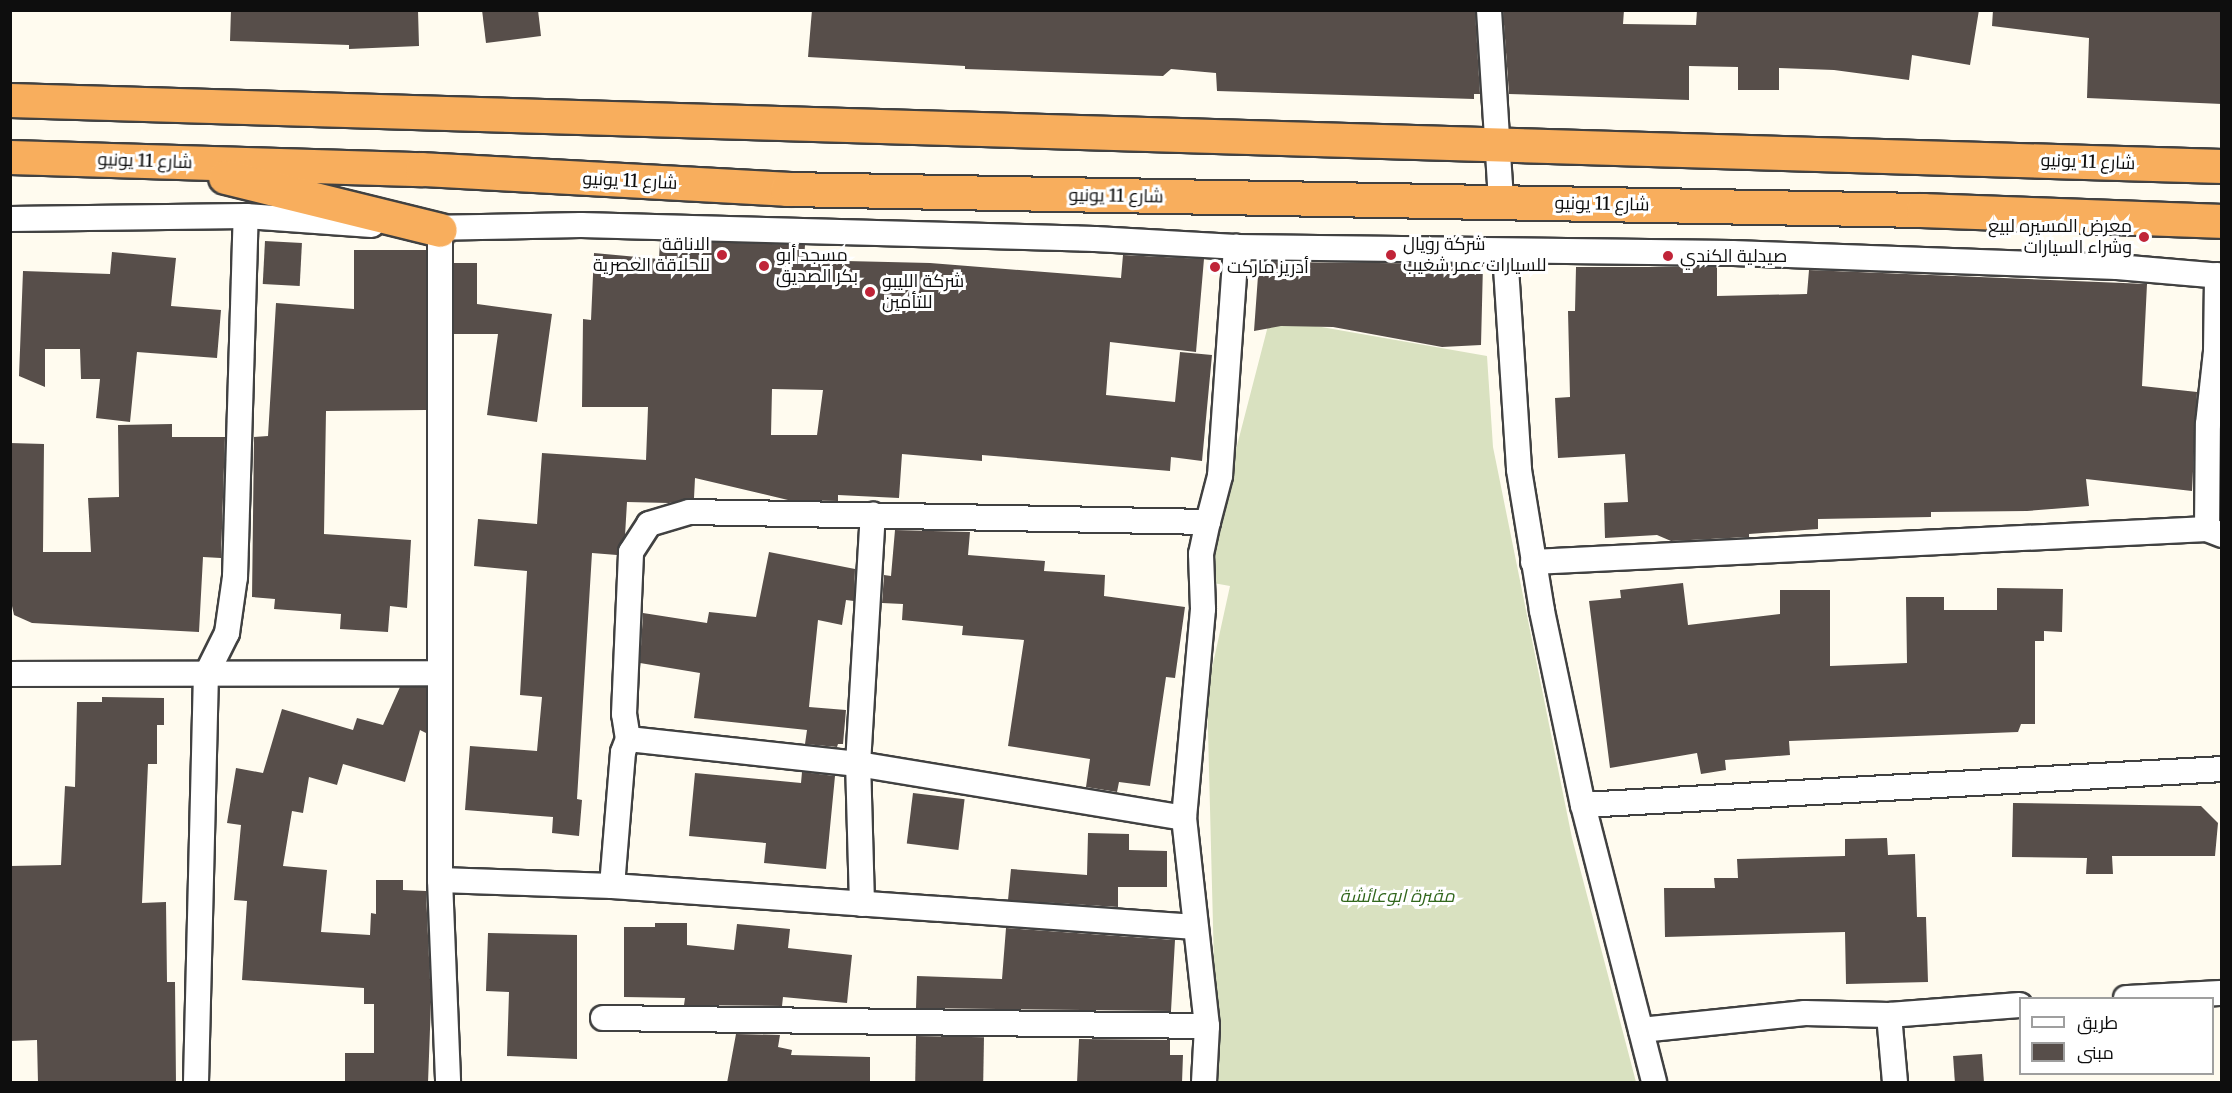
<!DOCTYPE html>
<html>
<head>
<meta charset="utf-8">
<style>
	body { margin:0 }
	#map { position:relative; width:2232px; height:1093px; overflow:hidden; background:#fffbef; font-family:Merriweather,Cairo,serif }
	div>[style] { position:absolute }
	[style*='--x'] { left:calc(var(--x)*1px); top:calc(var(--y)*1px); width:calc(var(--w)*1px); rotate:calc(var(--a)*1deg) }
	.cemetery>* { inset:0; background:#d9e1c0 }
	.building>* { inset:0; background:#574e4a; transform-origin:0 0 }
	.roads { filter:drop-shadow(2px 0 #414141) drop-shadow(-2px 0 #414141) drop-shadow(0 2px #414141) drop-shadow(0 -2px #414141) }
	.minor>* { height:24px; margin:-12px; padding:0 12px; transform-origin:12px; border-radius:12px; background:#fff }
	.trunk>* { height:33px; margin:-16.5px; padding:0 16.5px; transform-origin:16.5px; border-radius:16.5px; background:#f8ae5d }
	.dots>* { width:16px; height:16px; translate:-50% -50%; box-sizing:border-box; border:3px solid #fff; border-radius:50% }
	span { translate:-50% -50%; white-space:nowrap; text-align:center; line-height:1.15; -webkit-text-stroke:6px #fff; paint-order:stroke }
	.street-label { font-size:18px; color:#0e0e0e }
	.poi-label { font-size:18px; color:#0e0e0e }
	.right { translate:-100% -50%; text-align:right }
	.left { translate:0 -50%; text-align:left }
	.park-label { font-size:18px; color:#32671d; font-style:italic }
	.frame { position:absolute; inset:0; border:12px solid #0e0e0e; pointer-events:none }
	.legend { position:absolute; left:2019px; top:997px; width:195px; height:78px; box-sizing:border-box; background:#fff; border:2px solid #9f9f9f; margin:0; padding:8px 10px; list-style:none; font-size:18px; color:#0e0e0e }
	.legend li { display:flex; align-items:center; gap:12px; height:30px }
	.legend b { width:30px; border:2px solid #9f9f9f }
</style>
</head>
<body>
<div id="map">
	<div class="cemetery">
		<div style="clip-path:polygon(1270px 318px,1487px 356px,1493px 447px,1572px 838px,1636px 1082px,1217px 1082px,1207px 691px,1230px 586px,1202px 581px)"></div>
	</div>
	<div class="building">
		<div style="clip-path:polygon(231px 10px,418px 10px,419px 46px,349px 49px,349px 45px,230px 41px)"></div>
		<div style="clip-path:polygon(482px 10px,538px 10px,541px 36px,486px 43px)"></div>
		<div style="clip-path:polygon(812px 10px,1475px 10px,1480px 94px,1474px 94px,1474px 99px,1217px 91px,1216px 73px,1171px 69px,1163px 76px,965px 69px,965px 66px,808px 57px)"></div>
		<div style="clip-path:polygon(1503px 10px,1624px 10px,1623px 24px,1696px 25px,1697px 10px,1979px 10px,1970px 65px,1912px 55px,1909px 80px,1834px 70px,1779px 68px,1779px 90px,1738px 90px,1738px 67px,1689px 66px,1689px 100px,1509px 94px)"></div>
		<div style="clip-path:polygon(1993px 10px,2222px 10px,2222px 104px,2087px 98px,2089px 38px,1992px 26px)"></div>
		<div style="left:265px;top:241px;width:37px;height:43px;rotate:3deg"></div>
		<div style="clip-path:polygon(evenodd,660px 241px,805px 245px,804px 260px,930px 263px,1121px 278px,1123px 255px,1204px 259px,1196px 352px,1110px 342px,1106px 395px,1175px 402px,1180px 352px,1212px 355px,1202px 461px,1171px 457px,1170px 471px,982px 455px,982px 461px,902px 454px,899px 498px,838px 495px,838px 501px,788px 500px,695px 478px,694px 498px,669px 503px,627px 502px,625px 536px,617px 555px,592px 553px,577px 799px,582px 800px,579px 836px,552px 833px,553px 817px,465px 810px,470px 746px,537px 751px,542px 697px,520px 695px,527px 571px,474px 566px,478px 519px,537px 524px,542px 453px,646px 460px,648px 407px,582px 407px,583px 319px,591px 320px,594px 253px,659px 259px,660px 241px,772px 389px,823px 390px,817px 435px,771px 435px,772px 389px)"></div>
		<div style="clip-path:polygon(354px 250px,426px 250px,426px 410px,326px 411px,324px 534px,411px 540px,407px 608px,390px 606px,388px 632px,340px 629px,341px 614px,274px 609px,275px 599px,252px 597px,254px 437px,268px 436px,276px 303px,354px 309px)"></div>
		<div style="clip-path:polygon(112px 252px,176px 258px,171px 306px,221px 310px,217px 358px,137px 352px,130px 422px,96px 418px,100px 379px,81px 379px,80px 349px,45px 349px,45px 387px,19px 376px,23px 271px,110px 274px)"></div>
		<div style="clip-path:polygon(1259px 262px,1483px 264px,1481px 345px,1442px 347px,1333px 327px,1281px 326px,1254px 331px)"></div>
		<div style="clip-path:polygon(454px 263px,477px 263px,477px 304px,552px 314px,537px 422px,487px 415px,498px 334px,454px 334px)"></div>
		<div style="clip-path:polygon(1576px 267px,1717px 267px,1717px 296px,1807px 294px,1809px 270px,2147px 284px,2142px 386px,2197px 392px,2192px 491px,2086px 479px,2089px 506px,2027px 511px,1931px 512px,1931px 517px,1818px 519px,1818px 529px,1749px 534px,1749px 537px,1671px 541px,1657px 535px,1605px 538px,1604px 503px,1628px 502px,1625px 454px,1558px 458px,1555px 398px,1570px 397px,1568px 311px,1575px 311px)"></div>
		<div style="clip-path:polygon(172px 424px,172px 437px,225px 437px,221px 558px,203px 557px,199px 632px,32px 623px,14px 615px,10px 597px,10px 443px,44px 444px,43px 552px,91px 552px,88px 498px,119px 497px,118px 425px)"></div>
		<div style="clip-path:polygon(895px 530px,970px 532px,968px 555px,1045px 561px,1044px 571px,1105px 575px,1104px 596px,1185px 607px,1175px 678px,1166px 677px,1150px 786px,1119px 782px,1117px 792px,1086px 787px,1090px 759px,1008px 746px,1024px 640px,962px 635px,963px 626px,902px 620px,903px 604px,882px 603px,884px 575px,891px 576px)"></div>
		<div style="clip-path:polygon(769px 552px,855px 569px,854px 601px,846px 600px,842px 625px,818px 620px,809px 707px,846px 710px,843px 744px,838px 744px,837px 747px,805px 744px,807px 730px,694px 718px,700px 673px,640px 663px,643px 613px,707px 623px,709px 612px,756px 617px)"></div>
		<div style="clip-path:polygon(1683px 583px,1688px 625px,1780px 614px,1780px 590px,1830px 590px,1830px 666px,1907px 663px,1906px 597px,1944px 597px,1944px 610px,1997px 610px,1997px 588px,2063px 589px,2062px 632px,2044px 631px,2044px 641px,2035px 641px,2035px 724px,2021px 724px,2018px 732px,1789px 741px,1790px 755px,1725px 760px,1726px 770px,1701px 774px,1697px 753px,1610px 768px,1589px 601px,1621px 598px,1620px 590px)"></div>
		<div style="clip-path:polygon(400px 687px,426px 687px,426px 733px,420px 730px,405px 782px,343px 764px,337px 785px,309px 777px,303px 813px,292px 811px,283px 866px,327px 870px,321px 932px,370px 935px,371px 913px,376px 914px,376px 880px,403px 880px,403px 890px,426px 891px,431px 1002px,428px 1083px,345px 1083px,345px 1053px,374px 1053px,374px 1004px,364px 1004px,364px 988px,242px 980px,247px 901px,234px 900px,241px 825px,227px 823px,236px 768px,263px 773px,282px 709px,353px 730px,357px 718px,383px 725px)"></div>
		<div style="clip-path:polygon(102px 697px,164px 698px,164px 725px,157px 725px,157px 764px,148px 764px,142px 903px,166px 902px,167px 982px,175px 982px,176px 1083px,38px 1083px,37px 1040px,10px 1041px,10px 866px,61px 865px,65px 786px,75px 787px,77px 702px,102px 702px)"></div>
		<div style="clip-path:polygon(802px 772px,835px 776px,826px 869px,764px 863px,766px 843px,689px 836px,695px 773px,801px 783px)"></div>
		<div style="left:913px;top:793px;width:52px;height:51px;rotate:7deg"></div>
		<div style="clip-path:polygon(2013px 803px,2201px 806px,2218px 823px,2215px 856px,2112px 856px,2113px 874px,2086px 874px,2087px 858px,2012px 857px)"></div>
		<div style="clip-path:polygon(1088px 833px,1129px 834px,1129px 850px,1167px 851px,1167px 887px,1118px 887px,1118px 907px,1008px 900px,1011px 869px,1087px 875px)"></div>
		<div style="clip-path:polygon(1887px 838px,1888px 855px,1915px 854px,1917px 917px,1926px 917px,1928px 982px,1846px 984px,1845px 932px,1665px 937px,1664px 888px,1715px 888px,1714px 878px,1738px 878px,1737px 859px,1845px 856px,1845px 839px)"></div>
		<div style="clip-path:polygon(655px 923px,687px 923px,687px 945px,734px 950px,737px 924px,790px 929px,788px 948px,852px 955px,847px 1003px,783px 997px,782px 1006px,684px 1005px,685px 998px,624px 997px,624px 927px,655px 927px)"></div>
		<div style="clip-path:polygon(1006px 928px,1175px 940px,1171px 1011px,916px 1008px,917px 976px,1002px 979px)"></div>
		<div style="clip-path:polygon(488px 933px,577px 935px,577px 1059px,507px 1056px,509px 992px,486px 991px)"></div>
		<div style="clip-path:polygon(736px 1034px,780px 1035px,778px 1047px,792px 1050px,791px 1055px,870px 1057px,870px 1083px,727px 1083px)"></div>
		<div style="left:916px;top:1036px;width:68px;height:47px;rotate:1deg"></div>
		<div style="clip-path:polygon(1079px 1039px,1170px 1040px,1170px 1055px,1183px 1055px,1182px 1083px,1077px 1083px)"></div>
		<div style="left:1982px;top:1054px;width:29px;height:29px;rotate:86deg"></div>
	</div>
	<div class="roads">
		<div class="minor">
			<div style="--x:1489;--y:10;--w:192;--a:86.4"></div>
			<div style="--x:10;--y:219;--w:236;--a:-0.7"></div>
			<div style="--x:246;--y:216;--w:126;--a:4.1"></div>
			<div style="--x:425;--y:228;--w:156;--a:-1.1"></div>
			<div style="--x:581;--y:225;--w:514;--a:1.56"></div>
			<div style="--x:1095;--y:239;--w:141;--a:3.2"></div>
			<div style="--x:1236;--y:247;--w:496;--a:0.7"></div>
			<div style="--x:1732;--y:253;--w:385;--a:2.1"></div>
			<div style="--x:2117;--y:267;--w:105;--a:4.9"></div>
			<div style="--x:440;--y:230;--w:650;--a:90"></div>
			<div style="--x:440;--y:880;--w:202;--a:87.7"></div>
			<div style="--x:1505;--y:252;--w:218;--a:86.3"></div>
			<div style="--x:1519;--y:470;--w:143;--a:80.7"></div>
			<div style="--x:1542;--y:611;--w:198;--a:78.1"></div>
			<div style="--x:1583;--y:805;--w:286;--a:75.6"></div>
			<div style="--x:2207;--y:529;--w:105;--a:-89.5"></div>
			<div style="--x:2208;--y:424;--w:73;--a:-83.7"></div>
			<div style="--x:2216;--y:351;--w:76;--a:-89.2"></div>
			<div style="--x:1533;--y:562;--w:675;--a:-2.8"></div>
			<div style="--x:2207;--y:529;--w:16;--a:22"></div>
			<div style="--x:10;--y:674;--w:430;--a:-0.1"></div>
			<div style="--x:1583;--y:805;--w:640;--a:-3.22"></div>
			<div style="--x:1184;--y:818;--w:330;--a:-170.6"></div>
			<div style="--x:858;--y:764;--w:231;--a:-173.8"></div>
			<div style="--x:628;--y:739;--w:25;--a:-99"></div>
			<div style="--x:624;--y:714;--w:162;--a:-87.5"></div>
			<div style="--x:631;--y:552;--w:33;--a:-57"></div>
			<div style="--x:649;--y:524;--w:42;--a:-16.7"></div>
			<div style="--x:689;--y:512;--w:519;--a:1.1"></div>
			<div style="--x:1208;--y:522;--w:48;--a:-75.4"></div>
			<div style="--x:1220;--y:476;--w:230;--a:-86"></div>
			<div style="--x:440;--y:880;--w:172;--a:2"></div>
			<div style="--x:612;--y:886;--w:585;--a:4.02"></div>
			<div style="--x:612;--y:886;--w:134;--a:-85.3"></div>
			<div style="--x:623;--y:752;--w:14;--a:-69"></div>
			<div style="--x:862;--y:904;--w:140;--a:-91.6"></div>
			<div style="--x:858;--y:764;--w:250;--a:-86.6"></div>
			<div style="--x:2126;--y:998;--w:96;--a:-3"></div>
			<div style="--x:1889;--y:1015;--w:67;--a:84.9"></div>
			<div style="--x:603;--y:1018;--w:604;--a:0.76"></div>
			<div style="--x:1641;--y:1030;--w:165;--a:-5.9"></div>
			<div style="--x:1805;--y:1013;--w:84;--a:1.4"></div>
			<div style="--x:1889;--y:1015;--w:131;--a:-4.4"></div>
			<div style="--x:196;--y:1082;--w:407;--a:-88.6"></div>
			<div style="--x:206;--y:675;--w:47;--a:-63.4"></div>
			<div style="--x:227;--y:633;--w:57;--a:-81.9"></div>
			<div style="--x:235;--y:577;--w:361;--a:-88.3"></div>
			<div style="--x:1204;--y:1082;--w:56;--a:-86.9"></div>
			<div style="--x:1207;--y:1026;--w:209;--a:-96.3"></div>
			<div style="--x:1184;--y:818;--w:210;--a:-84.8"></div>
			<div style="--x:1203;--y:609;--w:55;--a:-92.1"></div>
			<div style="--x:1201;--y:554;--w:33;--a:-78"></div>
		</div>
		<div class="trunk">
			<div style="--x:10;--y:100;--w:2213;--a:1.71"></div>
			<div style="--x:10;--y:157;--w:412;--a:1.7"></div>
			<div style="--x:422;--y:169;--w:366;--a:3.1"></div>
			<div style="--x:787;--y:189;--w:1136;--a:1.06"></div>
			<div style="--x:1923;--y:210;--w:299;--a:2.1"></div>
			<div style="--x:225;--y:177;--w:221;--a:13.8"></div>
		</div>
	</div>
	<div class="dots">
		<div style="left:2144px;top:237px;background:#c02438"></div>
		<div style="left:722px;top:255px;background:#c02438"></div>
		<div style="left:1391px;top:255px;background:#c02438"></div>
		<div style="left:1668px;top:256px;background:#c02438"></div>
		<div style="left:764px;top:266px;background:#c02438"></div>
		<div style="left:1215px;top:267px;background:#c02438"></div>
		<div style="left:870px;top:292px;background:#c02438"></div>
	</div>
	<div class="street-label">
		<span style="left:145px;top:161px;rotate:2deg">شارع 11 يونيو</span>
		<span style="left:2088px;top:162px;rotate:2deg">شارع 11 يونيو</span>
		<span style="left:630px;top:181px;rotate:3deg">شارع 11 يونيو</span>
		<span style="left:1116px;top:196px;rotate:1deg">شارع 11 يونيو</span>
		<span style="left:1602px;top:204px;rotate:1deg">شارع 11 يونيو</span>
	</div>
	<div class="poi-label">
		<span class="right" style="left:2132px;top:237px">معرض المسيره لبيع<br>وشراء السيارات</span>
		<span class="right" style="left:710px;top:255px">الاناقة<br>للحلاقة العصرية</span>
		<span class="left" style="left:1403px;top:255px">شركة رويال<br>للسيارات عمر شغيب</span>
		<span class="left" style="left:776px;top:266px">مسجد أبو<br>بكر الصديق</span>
		<span class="left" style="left:1680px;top:256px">صيدلية الكندي</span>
		<span class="left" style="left:1227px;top:267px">أدريز ماركت</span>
		<span class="left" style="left:882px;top:292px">شركة الليبو<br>للتأمين</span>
	</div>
	<div class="park-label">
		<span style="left:1397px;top:896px">مقبرة ابوعائشة</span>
	</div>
	<div class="frame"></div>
	<ul class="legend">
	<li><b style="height:8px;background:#fff"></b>طريق</li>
	<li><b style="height:16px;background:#574e4a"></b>مبنى</li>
	</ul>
</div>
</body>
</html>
